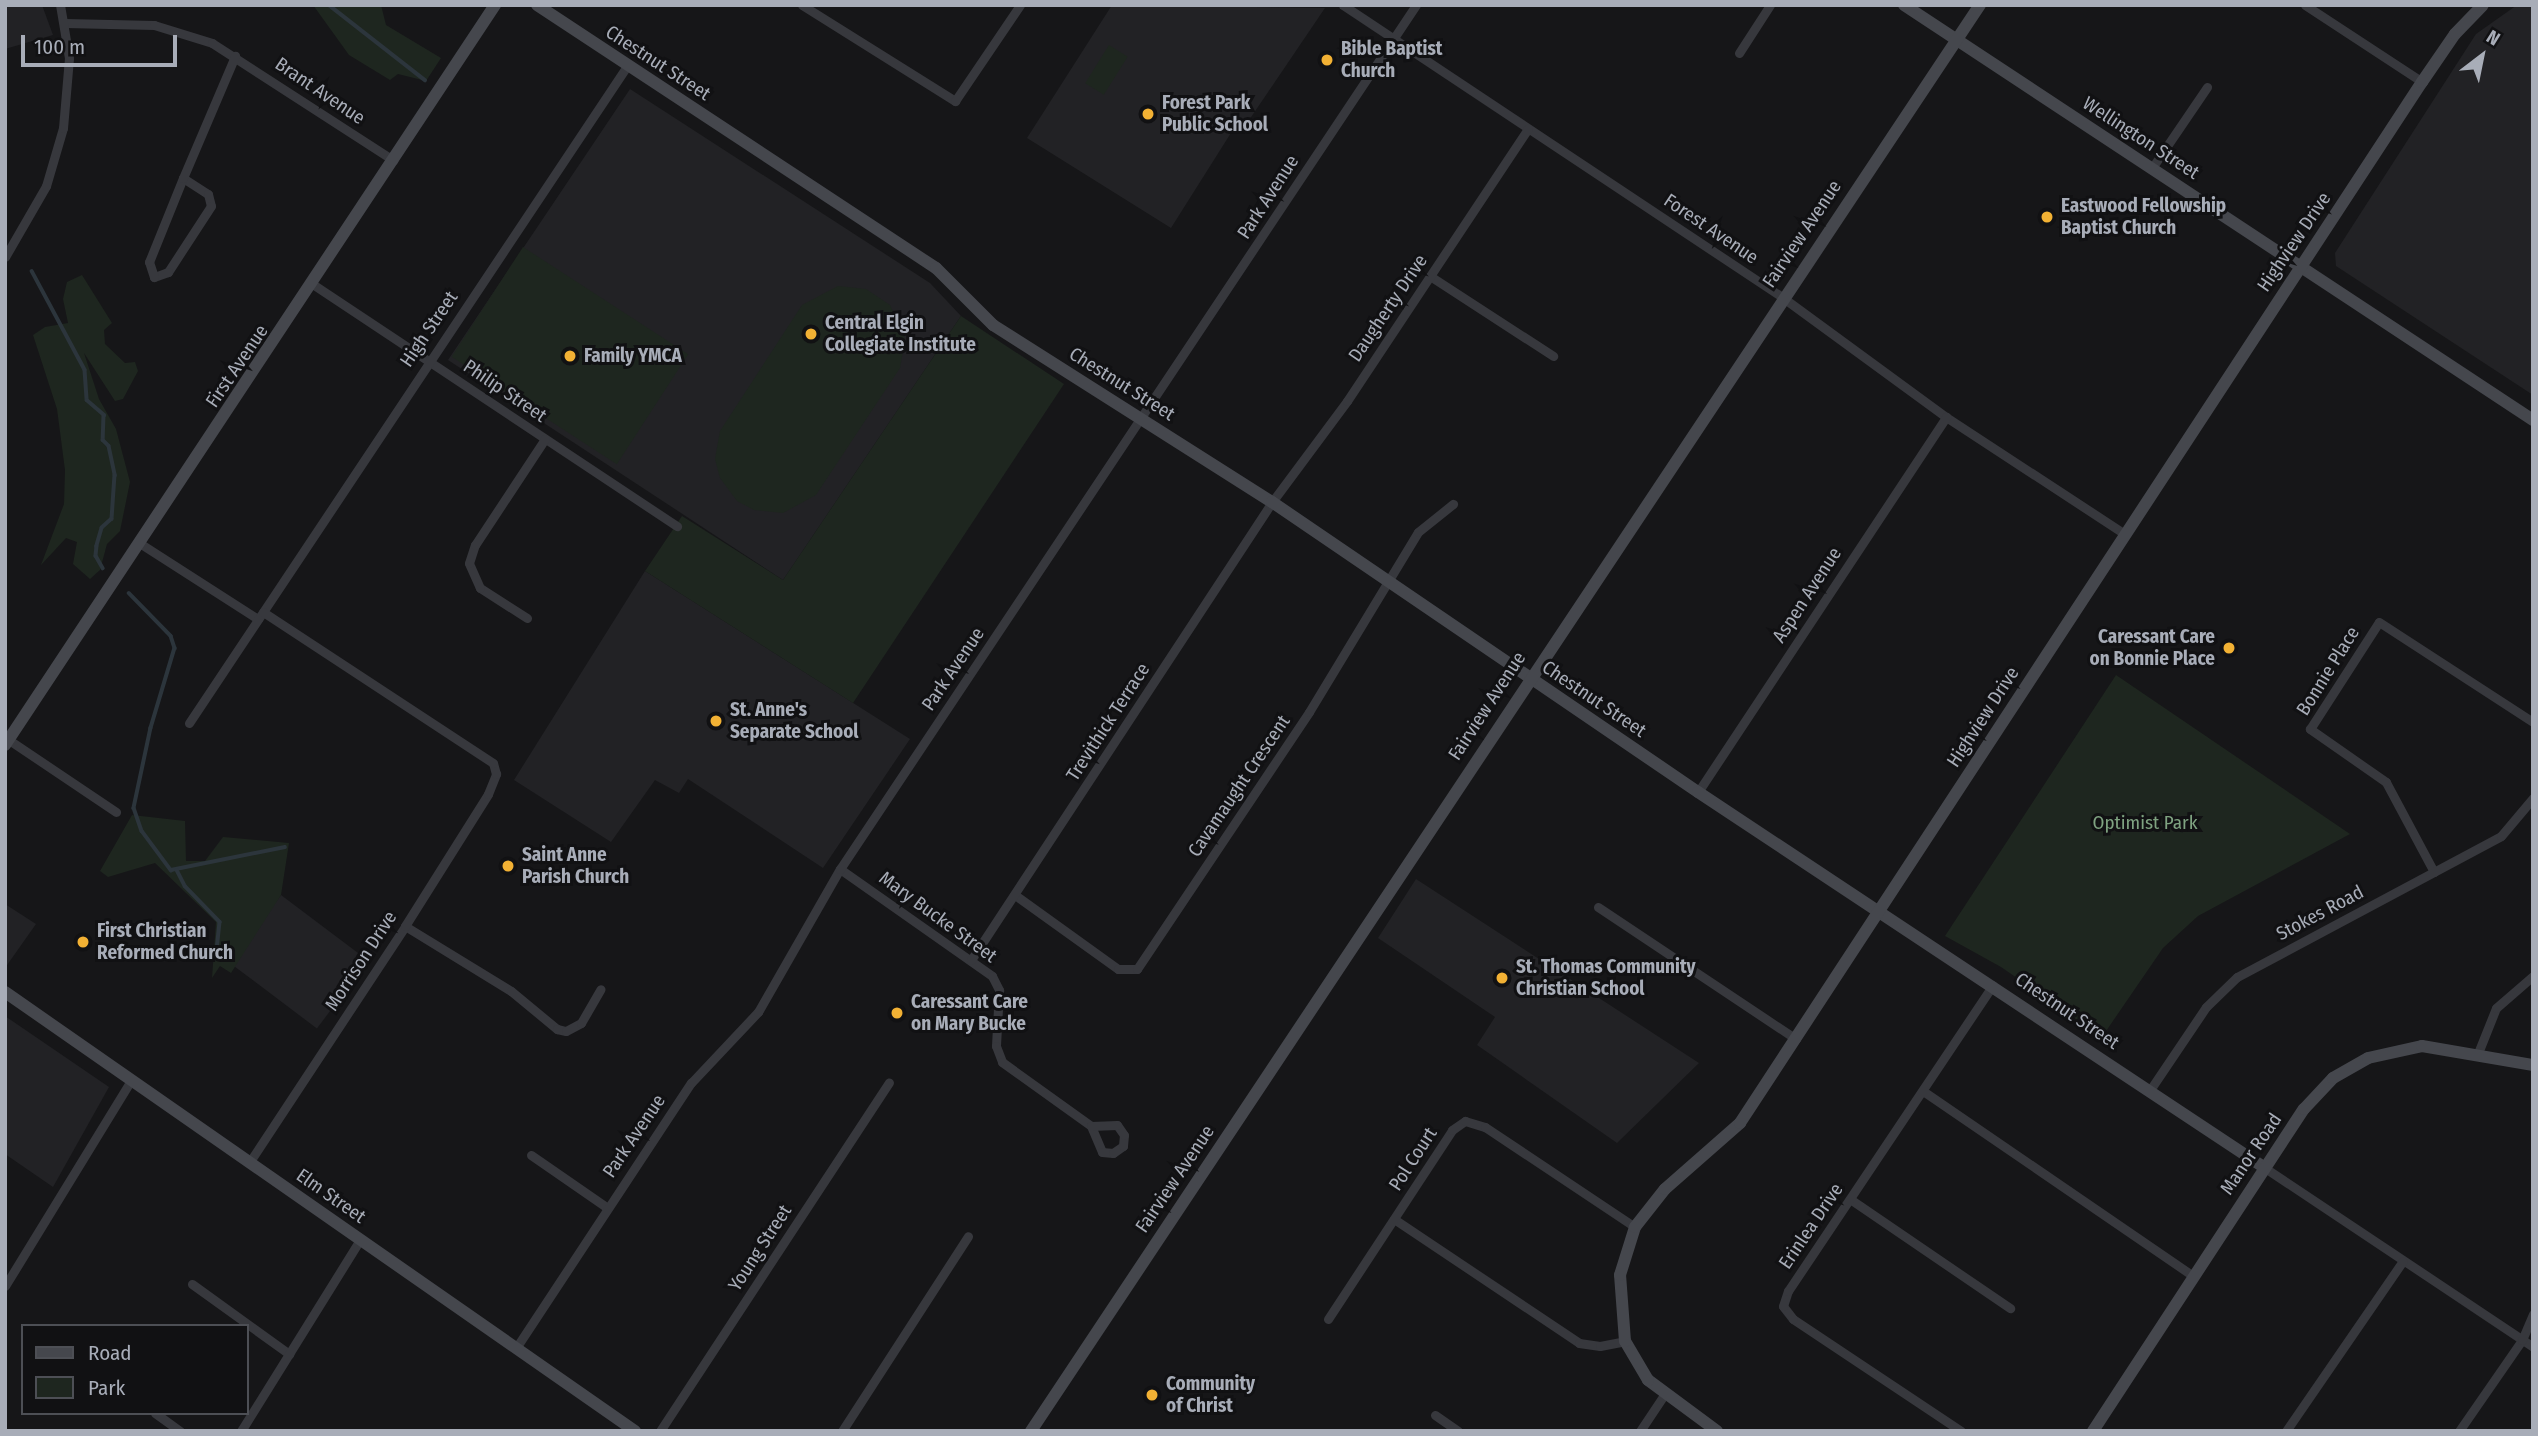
<!DOCTYPE html>
<html>
<head>
<meta charset="utf-8">
<style>
	body { margin:0 }
	#map { position:relative; width:2538px; height:1436px; overflow:hidden; background:#161618; font-family:"Fira Sans Condensed",sans-serif }
	div>[style] { position:absolute }
	[style*='--x'] { left:calc(var(--x)*1px); top:calc(var(--y)*1px); width:calc(var(--w)*1px); rotate:calc(var(--a)*1deg) }
	.built>* { inset:0; background:#222225; transform-origin:0 0 }
	.green>* { inset:0; background:#1e261f; transform-origin:0 0 }
	.stream>* { height:3.5px; margin:-1.75px; padding:0 1.75px; transform-origin:1.75px; border-radius:1.75px; background:#2c353c }
	.street>* { height:9px; margin:-4.5px; padding:0 4.5px; transform-origin:4.5px; border-radius:4.5px; background:#37383d }
	.secondary>* { height:12px; margin:-6px; padding:0 6px; transform-origin:6px; border-radius:6px; background:#45474d }
	.dots>* { width:19px; height:19px; translate:-50% -50%; box-sizing:border-box; border:4px solid #111113; border-radius:50% }
	span { translate:-50% -50%; white-space:nowrap; text-align:center; line-height:1.15; -webkit-text-stroke:6px #111113; paint-order:stroke }
	.poi-label { font-size:19px; color:#a8adb8; font-weight:700 }
	.left { translate:0 -50%; text-align:left }
	.right { translate:-100% -50%; text-align:right }
	.street-label { font-size:19px; color:#a8adb8 }
	.park-label { font-size:19px; color:#7fa381 }
	.frame { position:absolute; inset:0; border:7px solid #a8adb8; pointer-events:none }
	.legend { position:absolute; left:21px; top:1324px; width:228px; height:91px; box-sizing:border-box; background:#111113; border:2px solid #4d4f55; margin:0; padding:9px 12px; list-style:none; font-size:21px; color:#a8adb8 }
	.legend li { display:flex; align-items:center; gap:14px; height:35px }
	.legend b { width:35px; border:2px solid #4d4f55 }
	.north { position:absolute; left:2447px; top:21px; width:70px; height:70px; -webkit-text-stroke:5px #111113; paint-order:stroke; rotate:32deg; font-size:19px; font-weight:700; line-height:28px; text-align:center; color:#a8adb8 }
	.north::after { content:''; display:block; margin:auto; width:24px; height:32px; background:#a8adb8; clip-path:polygon(50% 0,100% 100%,50% 72%,0 100%) }
	.scale { position:absolute; left:21px; top:35px; width:156px; height:32px; box-sizing:border-box; border:4px solid #a8adb8; border-top:0; padding-left:9px; font-size:21px; line-height:24px; white-space:nowrap; color:#a8adb8; -webkit-text-stroke:5px #111113; paint-order:stroke }
</style>
</head>
<body>
<div id="map">
	<div class="built">
		<div style="clip-path:polygon(5px 5px,42px 5px,53px 35px,5px 49px)"></div>
		<div style="clip-path:polygon(1112px 5px,1325px 8px,1243px 129px,1236px 125px,1171px 228px,1027px 138px)"></div>
		<div style="clip-path:polygon(2517px 5px,2533px 5px,2533px 395px,2336px 266px,2335px 253px,2476px 34px)"></div>
		<div style="clip-path:polygon(630px 89px,930px 283px,961px 316px,783px 580px,448px 360px)"></div>
		<div style="clip-path:polygon(645px 571px,910px 739px,823px 868px,688px 779px,679px 793px,655px 780px,611px 842px,514px 780px)"></div>
		<div style="clip-path:polygon(1416px 879px,1699px 1063px,1617px 1143px,1477px 1045px,1495px 1017px,1378px 938px)"></div>
		<div style="left:281px;top:895px;width:109px;height:85px;rotate:37deg"></div>
		<div style="clip-path:polygon(5px 904px,36px 924px,5px 968px)"></div>
		<div style="clip-path:polygon(5px 1016px,109px 1087px,53px 1187px,5px 1154px)"></div>
	</div>
	<div class="green">
		<div style="clip-path:polygon(313px 5px,381px 5px,386px 25px,441px 58px,426px 81px,398px 74px,390px 80px,349px 55px)"></div>
		<div style="left:1109px;top:45px;width:22px;height:45px;rotate:32deg"></div>
		<div style="left:523px;top:247px;width:197px;height:131px;rotate:33deg"></div>
		<div style="clip-path:polygon(82px 275px,112px 323px,104px 330px,105px 344px,125px 363px,135px 362px,138px 371px,123px 399px,115px 401px,84px 353px,99px 399px,116px 429px,130px 482px,120px 531px,107px 544px,100px 570px,90px 579px,73px 564px,77px 542px,66px 538px,41px 565px,64px 504px,65px 470px,57px 409px,33px 335px,45px 327px,68px 323px,63px 299px,67px 282px)"></div>
		<div style="clip-path:polygon(838px 286px,866px 289px,890px 305px,905px 339px,900px 368px,816px 495px,783px 513px,754px 510px,737px 501px,720px 478px,715px 459px,720px 431px,802px 305px)"></div>
		<div style="clip-path:polygon(961px 316px,1064px 384px,853px 703px,645px 571px,682px 516px,783px 580px)"></div>
		<div style="clip-path:polygon(2116px 675px,2350px 834px,2198px 916px,2163px 948px,2102px 1037px,2001px 967px,1945px 936px)"></div>
		<div style="clip-path:polygon(132px 815px,185px 821px,186px 861px,205px 861px,223px 837px,289px 843px,281px 895px,231px 973px,220px 966px,212px 978px,216px 922px,155px 863px,108px 877px,100px 871px)"></div>
	</div>
	<div class="stream">
		<div style="--x:329;--y:5;--w:122;--a:38"></div>
		<div style="--x:32;--y:271;--w:112;--a:61.8"></div>
		<div style="--x:85;--y:370;--w:30;--a:86"></div>
		<div style="--x:87;--y:400;--w:23;--a:41"></div>
		<div style="--x:104;--y:415;--w:25;--a:92"></div>
		<div style="--x:103;--y:440;--w:8;--a:45"></div>
		<div style="--x:109;--y:446;--w:30;--a:78"></div>
		<div style="--x:115;--y:475;--w:44;--a:93.9"></div>
		<div style="--x:112;--y:519;--w:13;--a:138"></div>
		<div style="--x:102;--y:528;--w:19;--a:106"></div>
		<div style="--x:97;--y:546;--w:10;--a:96"></div>
		<div style="--x:96;--y:556;--w:14;--a:60"></div>
		<div style="--x:129;--y:593;--w:60;--a:45.7"></div>
		<div style="--x:171;--y:636;--w:13;--a:72"></div>
		<div style="--x:175;--y:648;--w:84;--a:106.7"></div>
		<div style="--x:151;--y:728;--w:82;--a:102"></div>
		<div style="--x:134;--y:808;--w:24;--a:71"></div>
		<div style="--x:142;--y:831;--w:49;--a:53.4"></div>
		<div style="--x:171;--y:870;--w:116;--a:-11.4"></div>
		<div style="--x:177;--y:870;--w:18;--a:63"></div>
		<div style="--x:185;--y:886;--w:50;--a:45.8"></div>
		<div style="--x:220;--y:922;--w:31;--a:96"></div>
	</div>
	<div class="street">
		<div style="--x:802;--y:5;--w:181;--a:32.1"></div>
		<div style="--x:955;--y:101;--w:116;--a:-55.9"></div>
		<div style="--x:1343;--y:5;--w:527;--a:33.63"></div>
		<div style="--x:1782;--y:297;--w:203;--a:36.2"></div>
		<div style="--x:1946;--y:417;--w:214;--a:33.2"></div>
		<div style="--x:2305;--y:5;--w:140;--a:33.3"></div>
		<div style="--x:65;--y:23;--w:89;--a:1.3"></div>
		<div style="--x:154;--y:25;--w:61;--a:17.2"></div>
		<div style="--x:212;--y:43;--w:216;--a:32.9"></div>
		<div style="--x:1739;--y:53;--w:57;--a:-57.1"></div>
		<div style="--x:2152;--y:168;--w:98;--a:-55.8"></div>
		<div style="--x:183;--y:178;--w:30;--a:33"></div>
		<div style="--x:208;--y:194;--w:12;--a:76"></div>
		<div style="--x:211;--y:206;--w:79;--a:123.1"></div>
		<div style="--x:168;--y:272;--w:15;--a:160"></div>
		<div style="--x:154;--y:277;--w:16;--a:-108"></div>
		<div style="--x:149;--y:262;--w:91;--a:-68"></div>
		<div style="--x:183;--y:178;--w:133;--a:-66.9"></div>
		<div style="--x:5;--y:257;--w:82;--a:-60"></div>
		<div style="--x:46;--y:186;--w:60;--a:-73.7"></div>
		<div style="--x:63;--y:128;--w:70;--a:-85.1"></div>
		<div style="--x:69;--y:58;--w:54;--a:-99.6"></div>
		<div style="--x:1430;--y:276;--w:147;--a:33"></div>
		<div style="--x:314;--y:285;--w:436;--a:33.6"></div>
		<div style="--x:141;--y:544;--w:139;--a:32.7"></div>
		<div style="--x:527;--y:618;--w:56;--a:-147.4"></div>
		<div style="--x:480;--y:588;--w:27;--a:-114"></div>
		<div style="--x:469;--y:563;--w:19;--a:-72"></div>
		<div style="--x:475;--y:545;--w:127;--a:-56.6"></div>
		<div style="--x:189;--y:723;--w:790;--a:-56.31"></div>
		<div style="--x:9;--y:740;--w:129;--a:33.9"></div>
		<div style="--x:1698;--y:792;--w:450;--a:-56.5"></div>
		<div style="--x:840;--y:869;--w:186;--a:35.1"></div>
		<div style="--x:992;--y:976;--w:16;--a:63"></div>
		<div style="--x:999;--y:990;--w:56;--a:93.1"></div>
		<div style="--x:996;--y:1046;--w:17;--a:69"></div>
		<div style="--x:1002;--y:1062;--w:110;--a:35.7"></div>
		<div style="--x:1091;--y:1126;--w:28;--a:67"></div>
		<div style="--x:1102;--y:1152;--w:11;--a:5"></div>
		<div style="--x:1113;--y:1153;--w:12;--a:-35"></div>
		<div style="--x:1123;--y:1146;--w:11;--a:-85"></div>
		<div style="--x:1124;--y:1135;--w:12;--a:-125"></div>
		<div style="--x:1117;--y:1125;--w:26;--a:178"></div>
		<div style="--x:2434;--y:872;--w:102;--a:-118.1"></div>
		<div style="--x:2386;--y:782;--w:93;--a:-145.1"></div>
		<div style="--x:2310;--y:729;--w:127;--a:-57.2"></div>
		<div style="--x:2379;--y:622;--w:184;--a:33"></div>
		<div style="--x:1015;--y:895;--w:127;--a:35.7"></div>
		<div style="--x:1118;--y:969;--w:19;--a:0"></div>
		<div style="--x:1137;--y:969;--w:309;--a:-56.2"></div>
		<div style="--x:1309;--y:712;--w:210;--a:-58.8"></div>
		<div style="--x:1418;--y:532;--w:45;--a:-38.7"></div>
		<div style="--x:1598;--y:907;--w:238;--a:33.7"></div>
		<div style="--x:405;--y:926;--w:124;--a:31.5"></div>
		<div style="--x:511;--y:991;--w:60;--a:39.6"></div>
		<div style="--x:557;--y:1029;--w:9;--a:13"></div>
		<div style="--x:566;--y:1031;--w:17;--a:-28"></div>
		<div style="--x:581;--y:1023;--w:39;--a:-60"></div>
		<div style="--x:971;--y:960;--w:548;--a:-56.69"></div>
		<div style="--x:1272;--y:502;--w:126;--a:-53.4"></div>
		<div style="--x:1347;--y:401;--w:327;--a:-56.4"></div>
		<div style="--x:2478;--y:1053;--w:48;--a:-68.2"></div>
		<div style="--x:2496;--y:1008;--w:49;--a:-40.9"></div>
		<div style="--x:2150;--y:1090;--w:100;--a:-56"></div>
		<div style="--x:2206;--y:1007;--w:43;--a:-44.1"></div>
		<div style="--x:2237;--y:977;--w:299;--a:-28.1"></div>
		<div style="--x:2501;--y:836;--w:50;--a:-49.9"></div>
		<div style="--x:1923;--y:1091;--w:327;--a:34.4"></div>
		<div style="--x:531;--y:1155;--w:91;--a:34.7"></div>
		<div style="--x:249;--y:1163;--w:284;--a:-56.6"></div>
		<div style="--x:405;--y:926;--w:156;--a:-57.8"></div>
		<div style="--x:488;--y:794;--w:22;--a:-68"></div>
		<div style="--x:496;--y:774;--w:11;--a:-105"></div>
		<div style="--x:493;--y:763;--w:275;--a:-146.7"></div>
		<div style="--x:2265;--y:1168;--w:322;--a:33.7"></div>
		<div style="--x:1850;--y:1199;--w:194;--a:34.3"></div>
		<div style="--x:1394;--y:1219;--w:223;--a:33.8"></div>
		<div style="--x:1579;--y:1343;--w:21;--a:8"></div>
		<div style="--x:1600;--y:1346;--w:25;--a:-11"></div>
		<div style="--x:192;--y:1284;--w:120;--a:35.8"></div>
		<div style="--x:5;--y:1286;--w:241;--a:-58.5"></div>
		<div style="--x:1328;--y:1319;--w:226;--a:-56.7"></div>
		<div style="--x:1452;--y:1130;--w:16;--a:-35"></div>
		<div style="--x:1465;--y:1121;--w:21;--a:17"></div>
		<div style="--x:1485;--y:1127;--w:180;--a:33.7"></div>
		<div style="--x:516;--y:1348;--w:318;--a:-56.6"></div>
		<div style="--x:691;--y:1083;--w:98;--a:-46.7"></div>
		<div style="--x:758;--y:1012;--w:165;--a:-60.2"></div>
		<div style="--x:840;--y:869;--w:1038;--a:-56.31"></div>
		<div style="--x:155;--y:1413;--w:31;--a:36"></div>
		<div style="--x:1435;--y:1415;--w:28;--a:35"></div>
		<div style="--x:241;--y:1431;--w:225;--a:-58.1"></div>
		<div style="--x:660;--y:1431;--w:417;--a:-56.7"></div>
		<div style="--x:842;--y:1431;--w:232;--a:-57.1"></div>
		<div style="--x:1640;--y:1431;--w:43;--a:-56.3"></div>
		<div style="--x:1961;--y:1431;--w:202;--a:-146.3"></div>
		<div style="--x:1793;--y:1319;--w:16;--a:-128"></div>
		<div style="--x:1783;--y:1306;--w:16;--a:-72"></div>
		<div style="--x:1788;--y:1291;--w:368;--a:-56.2"></div>
		<div style="--x:2286;--y:1431;--w:206;--a:-55.5"></div>
		<div style="--x:2459;--y:1431;--w:111;--a:-55.3"></div>
		<div style="--x:2522;--y:1340;--w:28;--a:-67"></div>
	</div>
	<div class="secondary">
		<div style="--x:537;--y:5;--w:478;--a:33.4"></div>
		<div style="--x:936;--y:268;--w:81;--a:45"></div>
		<div style="--x:993;--y:325;--w:330;--a:32.4"></div>
		<div style="--x:1272;--y:502;--w:515;--a:34.25"></div>
		<div style="--x:1698;--y:792;--w:680;--a:33.55"></div>
		<div style="--x:1904;--y:5;--w:754;--a:33.42"></div>
		<div style="--x:5;--y:745;--w:888;--a:-56.49"></div>
		<div style="--x:5;--y:992;--w:768;--a:34.87"></div>
		<div style="--x:1031;--y:1431;--w:1713;--a:-56.36"></div>
		<div style="--x:1717;--y:1431;--w:86;--a:-143.5"></div>
		<div style="--x:1648;--y:1380;--w:45;--a:-120.5"></div>
		<div style="--x:1625;--y:1341;--w:66;--a:-94.3"></div>
		<div style="--x:1620;--y:1275;--w:50;--a:-72.6"></div>
		<div style="--x:1635;--y:1227;--w:48;--a:-51.7"></div>
		<div style="--x:1665;--y:1189;--w:100;--a:-41.3"></div>
		<div style="--x:1740;--y:1123;--w:1245;--a:-56.77"></div>
		<div style="--x:2422;--y:82;--w:58;--a:-55.5"></div>
		<div style="--x:2455;--y:34;--w:40;--a:-46"></div>
		<div style="--x:2093;--y:1431;--w:385;--a:-56.8"></div>
		<div style="--x:2304;--y:1109;--w:42;--a:-46.9"></div>
		<div style="--x:2333;--y:1078;--w:40;--a:-29.7"></div>
		<div style="--x:2368;--y:1058;--w:55;--a:-12.5"></div>
		<div style="--x:2422;--y:1046;--w:113;--a:9.7"></div>
	</div>
	<div class="dots">
		<div style="left:1327px;top:60px;background:#f2b134"></div>
		<div style="left:1148px;top:114px;background:#f2b134"></div>
		<div style="left:2047px;top:217px;background:#f2b134"></div>
		<div style="left:811px;top:334px;background:#f2b134"></div>
		<div style="left:570px;top:356px;background:#f2b134"></div>
		<div style="left:2229px;top:648px;background:#f2b134"></div>
		<div style="left:716px;top:721px;background:#f2b134"></div>
		<div style="left:508px;top:866px;background:#f2b134"></div>
		<div style="left:83px;top:942px;background:#f2b134"></div>
		<div style="left:1502px;top:978px;background:#f2b134"></div>
		<div style="left:897px;top:1013px;background:#f2b134"></div>
		<div style="left:1152px;top:1395px;background:#f2b134"></div>
	</div>
	<div class="poi-label">
		<span class="left" style="left:1341px;top:60px">Bible Baptist<br>Church</span>
		<span class="left" style="left:1162px;top:114px">Forest Park<br>Public School</span>
		<span class="left" style="left:2061px;top:217px">Eastwood Fellowship<br>Baptist Church</span>
		<span class="left" style="left:825px;top:334px">Central Elgin<br>Collegiate Institute</span>
		<span class="left" style="left:584px;top:356px">Family YMCA</span>
		<span class="right" style="left:2215px;top:648px">Caressant Care<br>on Bonnie Place</span>
		<span class="left" style="left:730px;top:721px">St. Anne's<br>Separate School</span>
		<span class="left" style="left:522px;top:866px">Saint Anne<br>Parish Church</span>
		<span class="left" style="left:97px;top:942px">First Christian<br>Reformed Church</span>
		<span class="left" style="left:1516px;top:978px">St. Thomas Community<br>Christian School</span>
		<span class="left" style="left:911px;top:1013px">Caressant Care<br>on Mary Bucke</span>
		<span class="left" style="left:1166px;top:1395px">Community<br>of Christ</span>
	</div>
	<div class="street-label">
		<span style="left:658px;top:63px;rotate:33deg">Chestnut Street</span>
		<span style="left:320px;top:91px;rotate:34deg">Brant Avenue</span>
		<span style="left:2141px;top:138px;rotate:33deg">Wellington Street</span>
		<span style="left:1268px;top:197px;rotate:-57deg">Park Avenue</span>
		<span style="left:1711px;top:229px;rotate:34deg">Forest Avenue</span>
		<span style="left:1802px;top:234px;rotate:-56deg">Fairview Avenue</span>
		<span style="left:2294px;top:242px;rotate:-56deg">Highview Drive</span>
		<span style="left:1388px;top:308px;rotate:-56deg">Daugherty Drive</span>
		<span style="left:429px;top:329px;rotate:-56deg">High Street</span>
		<span style="left:237px;top:366px;rotate:-56deg">First Avenue</span>
		<span style="left:1122px;top:384px;rotate:32deg">Chestnut Street</span>
		<span style="left:505px;top:391px;rotate:34deg">Philip Street</span>
		<span style="left:1807px;top:595px;rotate:-57deg">Aspen Avenue</span>
		<span style="left:953px;top:669px;rotate:-56deg">Park Avenue</span>
		<span style="left:2328px;top:671px;rotate:-58deg">Bonnie Place</span>
		<span style="left:1594px;top:699px;rotate:34deg">Chestnut Street</span>
		<span style="left:1487px;top:706px;rotate:-57deg">Fairview Avenue</span>
		<span style="left:1983px;top:717px;rotate:-57deg">Highview Drive</span>
		<span style="left:1108px;top:722px;rotate:-57deg">Trevithick Terrace</span>
		<span style="left:1239px;top:786px;rotate:-56deg">Cavamaught Crescent</span>
		<span style="left:2320px;top:913px;rotate:-28deg">Stokes Road</span>
		<span style="left:938px;top:917px;rotate:36deg">Mary Bucke Street</span>
		<span style="left:361px;top:961px;rotate:-57deg">Morrison Drive</span>
		<span style="left:2067px;top:1011px;rotate:34deg">Chestnut Street</span>
		<span style="left:634px;top:1136px;rotate:-56deg">Park Avenue</span>
		<span style="left:2251px;top:1154px;rotate:-56deg">Manor Road</span>
		<span style="left:1413px;top:1159px;rotate:-57deg">Pol Court</span>
		<span style="left:1175px;top:1179px;rotate:-56deg">Fairview Avenue</span>
		<span style="left:331px;top:1196px;rotate:35deg">Elm Street</span>
		<span style="left:1811px;top:1226px;rotate:-56deg">Erinlea Drive</span>
		<span style="left:760px;top:1248px;rotate:-57deg">Young Street</span>
	</div>
	<div class="park-label">
		<span style="left:2145px;top:823px">Optimist Park</span>
	</div>
	<div class="frame"></div>
	<ul class="legend">
	<li><b style="height:9px;background:#45474d"></b>Road</li>
	<li><b style="height:19px;background:#1e261f"></b>Park</li>
	</ul>
	<div class="north">N</div>
	<div class="scale">100 m</div>
</div>
</body>
</html>
